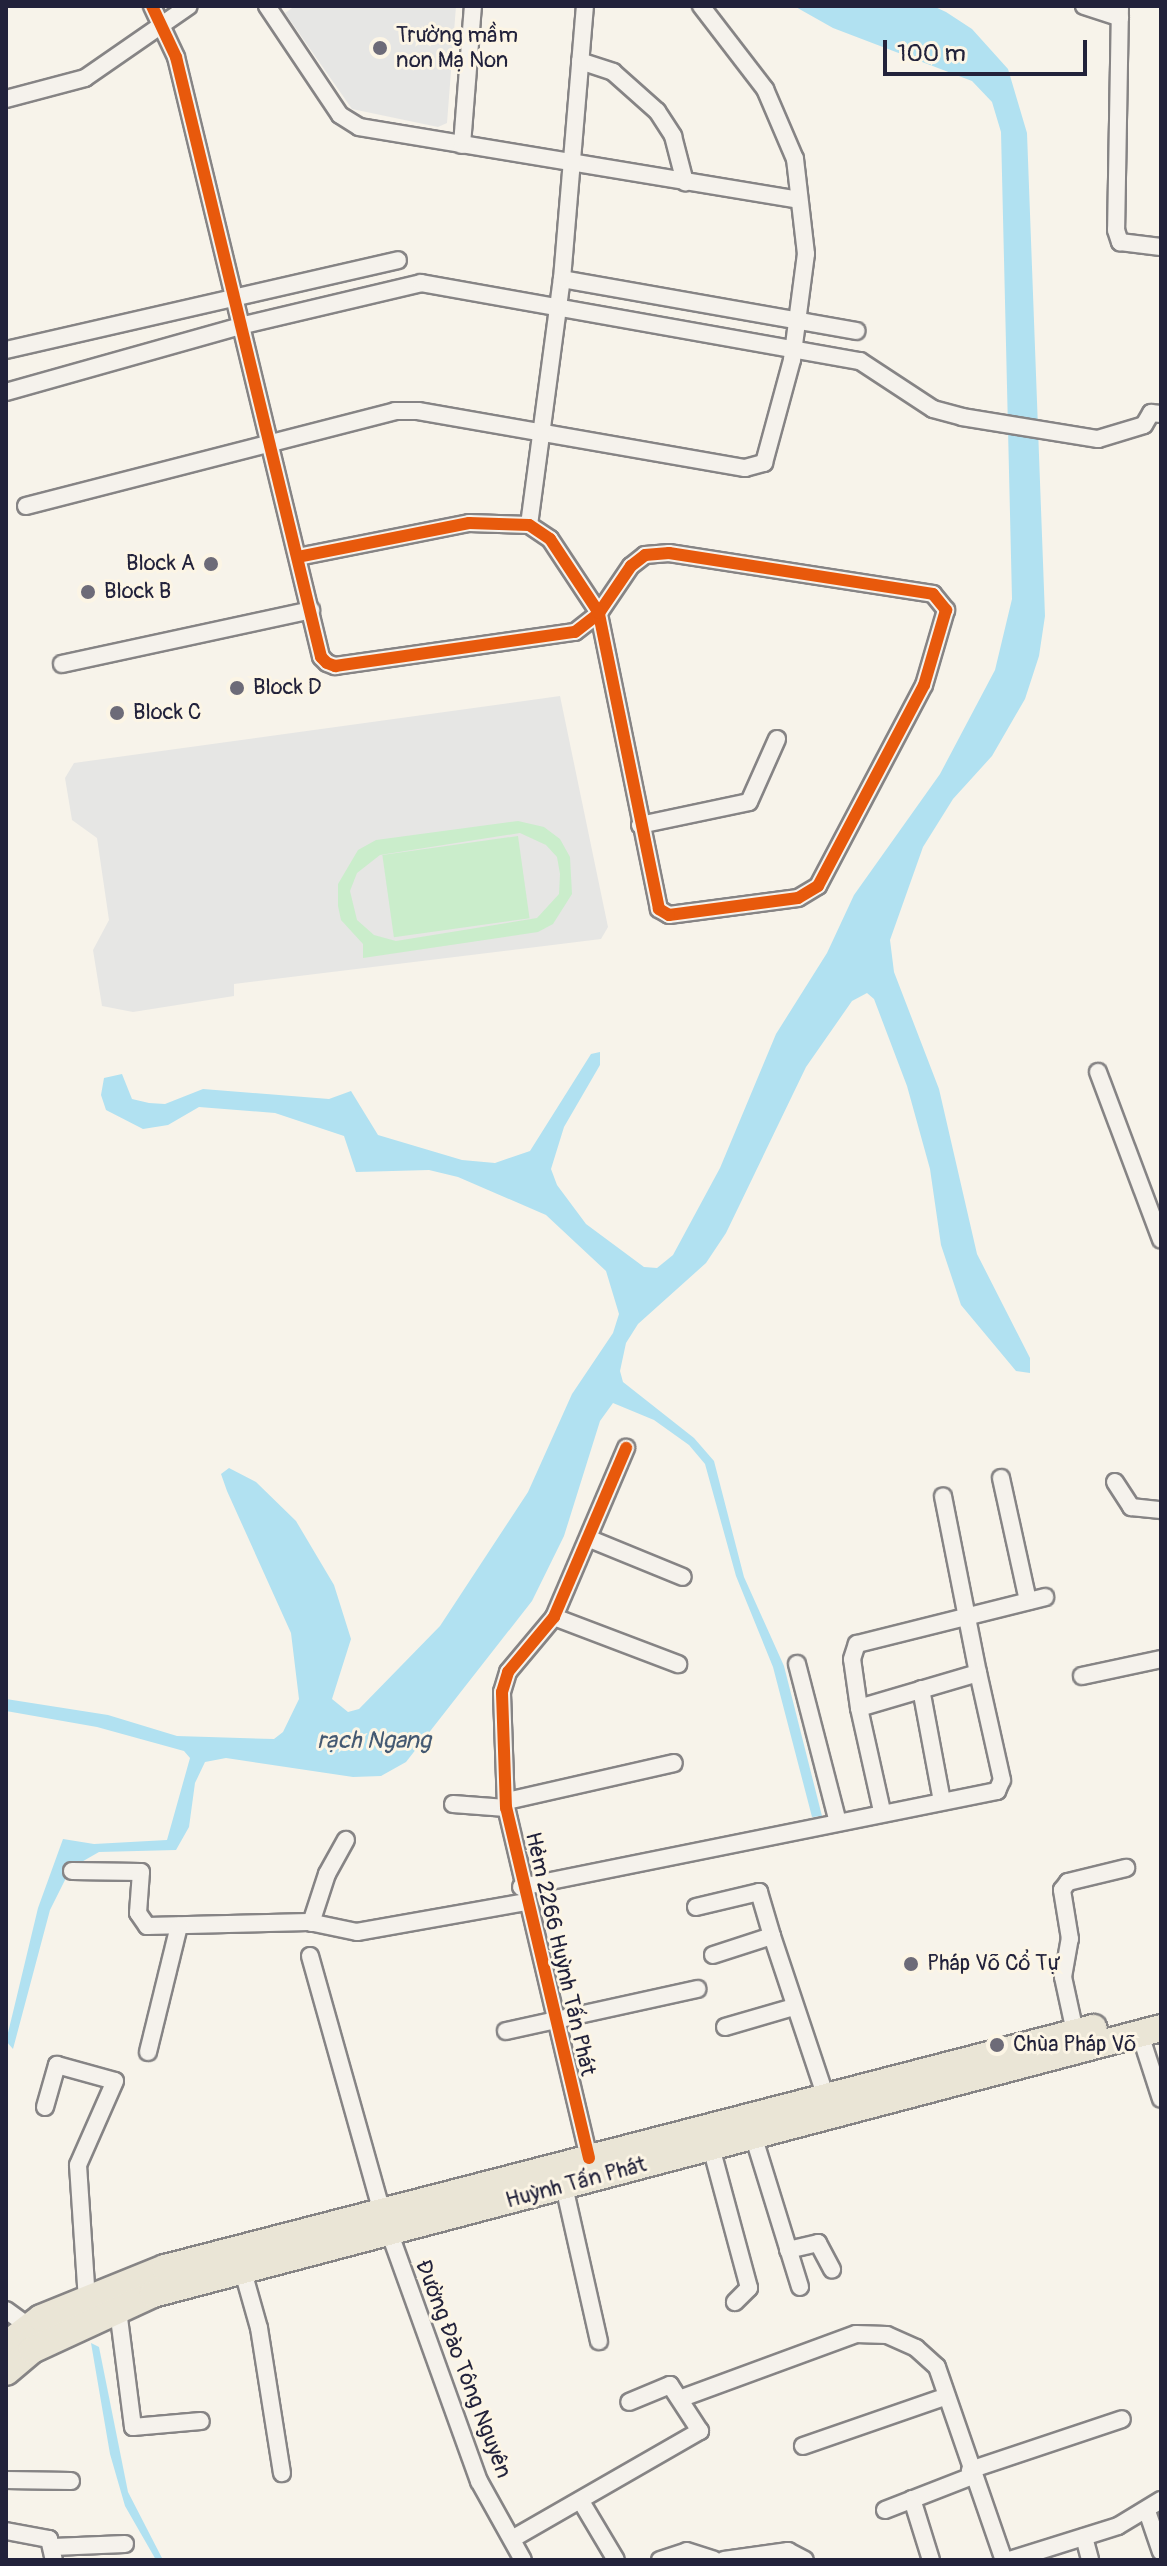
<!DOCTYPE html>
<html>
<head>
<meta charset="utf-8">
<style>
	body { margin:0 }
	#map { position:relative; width:1167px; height:2566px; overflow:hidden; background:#f7f3ea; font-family:Pangolin,sans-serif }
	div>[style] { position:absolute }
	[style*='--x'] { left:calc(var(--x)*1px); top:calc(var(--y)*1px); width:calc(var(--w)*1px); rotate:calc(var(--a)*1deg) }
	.built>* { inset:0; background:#e6e6e4 }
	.green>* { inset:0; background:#caedcb; transform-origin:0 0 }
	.water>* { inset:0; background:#b1e1f1 }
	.roads { filter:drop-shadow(2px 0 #868485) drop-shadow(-2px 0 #868485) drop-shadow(0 2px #868485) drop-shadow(0 -2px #868485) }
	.minor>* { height:16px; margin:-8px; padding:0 8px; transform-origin:8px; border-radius:8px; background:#f5f2ec }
	.primary>* { height:26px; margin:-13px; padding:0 13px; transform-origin:13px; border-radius:13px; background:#eae5d6 }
	.cycleway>* { height:12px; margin:-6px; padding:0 6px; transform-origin:6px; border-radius:6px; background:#e8590c }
	.dots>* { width:22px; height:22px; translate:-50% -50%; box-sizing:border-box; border:4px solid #fcf5e5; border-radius:50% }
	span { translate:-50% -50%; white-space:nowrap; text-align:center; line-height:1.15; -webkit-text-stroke:6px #fcf5e5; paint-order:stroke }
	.poi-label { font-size:22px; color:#22223b }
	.left { translate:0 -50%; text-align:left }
	.right { translate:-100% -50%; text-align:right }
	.street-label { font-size:22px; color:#22223b }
	.water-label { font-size:24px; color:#445972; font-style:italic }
	.frame { position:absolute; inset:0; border:8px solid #22223b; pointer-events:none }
	.scale { position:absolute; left:883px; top:40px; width:204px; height:36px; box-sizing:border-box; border:4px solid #22223b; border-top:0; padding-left:10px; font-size:24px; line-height:28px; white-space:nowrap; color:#22223b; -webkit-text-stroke:6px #fcf5e5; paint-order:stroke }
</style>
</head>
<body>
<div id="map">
	<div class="built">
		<div style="clip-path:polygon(295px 6px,456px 6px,447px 123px,438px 127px,352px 109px,285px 13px)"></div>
		<div style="clip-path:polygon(560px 696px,608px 927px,601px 939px,234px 984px,234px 996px,133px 1012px,102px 1006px,93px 950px,109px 920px,97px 838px,72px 820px,65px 778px,74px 763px)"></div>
	</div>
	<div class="green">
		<div style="clip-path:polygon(evenodd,518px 821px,544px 827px,560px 839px,570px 857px,572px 894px,553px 924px,538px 932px,363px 958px,363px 944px,341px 920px,338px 906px,338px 884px,358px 850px,376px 840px,518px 821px,520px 833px,546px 845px,557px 857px,560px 874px,559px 894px,537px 918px,396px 941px,374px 935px,357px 920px,350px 891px,357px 873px,380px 855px,520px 833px)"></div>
		<div style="left:518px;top:836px;width:83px;height:137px;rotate:82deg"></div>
	</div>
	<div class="water">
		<div style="clip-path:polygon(794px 6px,933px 6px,946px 12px,972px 29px,1008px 69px,1027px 133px,1045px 616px,1039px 656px,1025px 699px,992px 756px,953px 799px,923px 847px,890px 940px,894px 972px,939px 1089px,977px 1254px,1030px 1358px,1030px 1373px,1016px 1371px,961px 1305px,941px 1245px,930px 1169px,907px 1086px,874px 999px,867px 993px,852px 1001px,806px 1067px,726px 1233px,706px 1263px,638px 1324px,626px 1343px,620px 1371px,623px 1382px,694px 1438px,714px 1461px,744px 1577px,784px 1666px,822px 1816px,812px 1817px,773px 1667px,736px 1576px,705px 1464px,689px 1445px,654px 1420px,613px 1403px,600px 1421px,564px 1536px,532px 1601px,406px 1762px,381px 1776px,353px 1777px,226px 1758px,205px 1762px,195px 1783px,189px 1827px,176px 1850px,99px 1852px,71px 1868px,50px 1910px,13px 2049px,6px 2041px,14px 2008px,38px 1908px,63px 1839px,94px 1844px,167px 1840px,190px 1758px,184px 1751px,97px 1727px,6px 1711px,6px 1699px,108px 1715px,177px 1736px,274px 1739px,283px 1732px,299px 1699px,291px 1633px,227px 1491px,221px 1474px,229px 1468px,256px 1482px,296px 1521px,334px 1585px,351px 1639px,332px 1699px,348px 1712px,359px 1709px,440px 1626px,528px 1492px,572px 1394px,613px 1333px,619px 1314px,606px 1271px,546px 1215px,458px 1177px,429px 1170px,356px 1172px,344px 1136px,275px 1113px,199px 1107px,168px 1125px,143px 1129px,106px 1110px,101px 1095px,104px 1078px,122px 1074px,132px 1099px,149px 1103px,165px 1104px,203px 1089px,329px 1099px,351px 1091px,378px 1135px,462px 1160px,495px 1163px,530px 1151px,591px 1054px,600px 1052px,600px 1065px,564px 1127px,551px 1169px,557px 1185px,586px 1224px,644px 1267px,657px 1268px,673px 1255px,720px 1168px,776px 1034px,827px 953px,854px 895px,940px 774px,995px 670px,1012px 599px,1001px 132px,992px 102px,972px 81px,833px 28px)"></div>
		<div style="clip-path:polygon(91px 2343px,99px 2347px,128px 2492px,163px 2560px,156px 2560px,125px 2506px,110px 2454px)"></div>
	</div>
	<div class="roads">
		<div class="minor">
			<div style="--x:152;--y:6;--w:56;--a:64.8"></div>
			<div style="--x:176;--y:57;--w:617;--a:76.41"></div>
			<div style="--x:321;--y:657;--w:8;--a:45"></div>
			<div style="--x:327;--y:663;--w:9;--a:21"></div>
			<div style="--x:335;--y:666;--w:242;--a:-8.1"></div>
			<div style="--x:575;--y:632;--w:31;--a:-38"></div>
			<div style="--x:599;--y:613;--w:57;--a:-55.8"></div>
			<div style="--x:631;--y:566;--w:18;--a:-38"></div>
			<div style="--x:645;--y:555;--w:24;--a:-5"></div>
			<div style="--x:669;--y:553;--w:267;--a:8.8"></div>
			<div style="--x:933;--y:594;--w:21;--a:51"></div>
			<div style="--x:946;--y:610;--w:78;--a:106.3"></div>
			<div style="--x:924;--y:685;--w:227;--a:117.8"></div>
			<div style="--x:818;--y:886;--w:23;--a:149"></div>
			<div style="--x:798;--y:898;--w:130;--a:172.5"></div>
			<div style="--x:669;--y:915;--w:12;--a:-149"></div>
			<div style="--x:659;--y:909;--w:302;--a:-101.5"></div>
			<div style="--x:599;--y:613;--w:89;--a:-123.5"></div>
			<div style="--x:550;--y:539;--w:25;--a:-146"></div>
			<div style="--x:529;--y:525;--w:60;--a:-178.1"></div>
			<div style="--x:469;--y:523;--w:174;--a:168.8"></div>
			<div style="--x:267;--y:6;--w:131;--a:56.2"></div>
			<div style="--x:340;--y:115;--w:22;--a:32"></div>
			<div style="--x:359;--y:127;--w:446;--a:9.4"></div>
			<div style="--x:1084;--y:6;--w:38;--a:18"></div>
			<div style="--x:1120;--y:6;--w:224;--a:91"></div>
			<div style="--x:1116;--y:230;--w:13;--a:72"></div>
			<div style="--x:1120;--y:242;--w:41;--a:7"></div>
			<div style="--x:580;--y:61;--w:35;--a:18"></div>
			<div style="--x:613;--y:72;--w:59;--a:41.6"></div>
			<div style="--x:657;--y:111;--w:30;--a:57"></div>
			<div style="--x:673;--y:136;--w:48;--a:75.4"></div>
			<div style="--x:6;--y:99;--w:82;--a:-14.9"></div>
			<div style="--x:85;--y:78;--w:126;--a:-34.7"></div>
			<div style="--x:462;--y:145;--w:139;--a:-85.5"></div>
			<div style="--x:562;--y:279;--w:299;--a:10"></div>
			<div style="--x:6;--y:350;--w:402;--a:-12.9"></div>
			<div style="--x:6;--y:392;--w:247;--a:-15.7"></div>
			<div style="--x:244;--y:325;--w:182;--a:-13.3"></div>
			<div style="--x:421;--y:283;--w:446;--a:10.1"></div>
			<div style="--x:860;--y:361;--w:87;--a:33.3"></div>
			<div style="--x:933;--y:409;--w:30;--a:15"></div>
			<div style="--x:962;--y:417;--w:138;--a:9.2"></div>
			<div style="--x:1098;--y:439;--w:48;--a:-16.9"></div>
			<div style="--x:1144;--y:425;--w:14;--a:-60"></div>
			<div style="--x:1151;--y:413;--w:10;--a:6"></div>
			<div style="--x:26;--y:506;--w:381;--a:-14.4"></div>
			<div style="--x:395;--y:411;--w:23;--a:0"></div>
			<div style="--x:418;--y:411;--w:332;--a:9.9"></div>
			<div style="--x:745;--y:468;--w:20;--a:-15"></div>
			<div style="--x:764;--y:463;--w:107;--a:-74.8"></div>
			<div style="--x:792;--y:360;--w:107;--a:-82.5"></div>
			<div style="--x:806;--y:254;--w:96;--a:-96.6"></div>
			<div style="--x:795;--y:159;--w:76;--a:-113.2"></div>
			<div style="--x:765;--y:89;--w:105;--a:-127.6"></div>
			<div style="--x:529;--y:525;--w:248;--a:-82.4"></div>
			<div style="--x:562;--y:279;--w:274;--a:-85.2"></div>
			<div style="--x:62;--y:664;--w:255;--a:-12.2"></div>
			<div style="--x:640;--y:825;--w:111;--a:-11.9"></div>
			<div style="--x:749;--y:802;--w:69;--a:-66"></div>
			<div style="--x:1098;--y:1072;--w:179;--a:69.4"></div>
			<div style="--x:1001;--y:1478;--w:126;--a:77.6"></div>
			<div style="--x:1115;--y:1482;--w:30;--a:57"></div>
			<div style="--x:1131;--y:1507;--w:30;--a:6"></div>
			<div style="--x:590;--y:1539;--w:100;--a:22.2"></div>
			<div style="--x:554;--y:1617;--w:133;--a:20.8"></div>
			<div style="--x:797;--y:1664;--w:163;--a:75.5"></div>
			<div style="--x:1082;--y:1676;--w:81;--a:-12.1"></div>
			<div style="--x:921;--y:1689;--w:114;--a:79.4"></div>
			<div style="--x:859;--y:1708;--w:124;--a:-16.4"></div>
			<div style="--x:978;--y:1673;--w:180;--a:-101.2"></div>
			<div style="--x:507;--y:1801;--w:171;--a:-12.8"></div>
			<div style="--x:453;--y:1804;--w:53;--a:4.3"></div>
			<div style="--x:882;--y:1811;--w:106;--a:-102.6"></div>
			<div style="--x:859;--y:1708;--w:49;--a:-98.1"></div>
			<div style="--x:852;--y:1659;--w:16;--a:-72"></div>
			<div style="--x:857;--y:1644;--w:194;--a:-14"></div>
			<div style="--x:72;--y:1871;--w:69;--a:0.8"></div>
			<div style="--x:141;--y:1872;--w:41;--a:94.2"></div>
			<div style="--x:138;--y:1913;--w:16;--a:55"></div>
			<div style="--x:147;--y:1926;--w:162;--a:-1.4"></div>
			<div style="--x:309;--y:1922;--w:49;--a:11.8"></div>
			<div style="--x:357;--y:1932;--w:171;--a:-10.1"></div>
			<div style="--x:521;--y:1887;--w:486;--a:-11.4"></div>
			<div style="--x:997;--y:1791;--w:12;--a:-66"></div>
			<div style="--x:1002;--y:1780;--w:110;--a:-102.6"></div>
			<div style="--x:696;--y:1907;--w:65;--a:-13.4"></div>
			<div style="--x:759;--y:1892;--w:46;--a:73.5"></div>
			<div style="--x:311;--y:1923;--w:52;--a:-71.9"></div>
			<div style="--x:327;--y:1874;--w:39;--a:-61"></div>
			<div style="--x:713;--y:1955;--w:62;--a:-17.9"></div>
			<div style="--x:772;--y:1936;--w:170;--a:71.5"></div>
			<div style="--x:310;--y:1956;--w:269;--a:74.3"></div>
			<div style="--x:725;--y:2027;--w:72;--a:-16.2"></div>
			<div style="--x:506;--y:2031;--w:196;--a:-12.4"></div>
			<div style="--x:1075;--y:2032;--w:56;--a:-102.3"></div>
			<div style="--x:1063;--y:1977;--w:39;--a:-80"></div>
			<div style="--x:1070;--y:1939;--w:50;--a:-99.3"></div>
			<div style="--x:1062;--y:1890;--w:10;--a:-53"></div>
			<div style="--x:1068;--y:1882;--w:60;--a:-13.6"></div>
			<div style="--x:1140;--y:2034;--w:68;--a:72.1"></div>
			<div style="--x:148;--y:2052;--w:130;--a:-76.2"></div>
			<div style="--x:45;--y:2107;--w:44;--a:-74.1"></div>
			<div style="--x:57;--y:2065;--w:60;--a:15.4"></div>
			<div style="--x:115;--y:2081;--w:92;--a:113.8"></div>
			<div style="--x:78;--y:2165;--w:134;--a:86.2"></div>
			<div style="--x:753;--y:2135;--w:159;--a:72.8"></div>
			<div style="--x:711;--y:2147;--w:146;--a:74.9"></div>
			<div style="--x:749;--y:2288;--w:20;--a:135"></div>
			<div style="--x:589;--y:2158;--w:360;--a:-103.3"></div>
			<div style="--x:506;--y:1808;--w:116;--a:-92"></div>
			<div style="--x:502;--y:1692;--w:21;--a:-73"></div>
			<div style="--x:508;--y:1672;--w:72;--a:-50.1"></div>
			<div style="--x:554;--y:1617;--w:184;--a:-66.9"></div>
			<div style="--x:564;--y:2186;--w:159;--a:77.3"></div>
			<div style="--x:390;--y:2234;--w:263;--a:70.2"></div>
			<div style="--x:479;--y:2481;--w:90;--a:60.9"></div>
			<div style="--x:788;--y:2250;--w:31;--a:-13"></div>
			<div style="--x:818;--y:2243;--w:30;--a:62"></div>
			<div style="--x:242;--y:2268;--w:62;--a:74.2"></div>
			<div style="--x:259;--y:2328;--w:147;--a:81"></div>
			<div style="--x:6;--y:2310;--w:29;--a:36"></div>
			<div style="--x:118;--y:2310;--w:118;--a:82.7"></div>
			<div style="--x:133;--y:2427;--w:68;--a:-5"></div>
			<div style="--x:682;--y:2398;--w:185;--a:-20.2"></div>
			<div style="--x:856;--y:2334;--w:31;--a:2"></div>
			<div style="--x:887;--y:2335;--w:32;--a:24"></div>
			<div style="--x:916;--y:2348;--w:28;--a:42"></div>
			<div style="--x:937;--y:2367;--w:204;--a:70.9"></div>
			<div style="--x:803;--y:2446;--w:152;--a:-19.1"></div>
			<div style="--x:970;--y:2470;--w:160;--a:-18.5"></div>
			<div style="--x:6;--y:2480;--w:65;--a:0.9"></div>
			<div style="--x:912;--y:2499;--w:64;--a:72.7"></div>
			<div style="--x:582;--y:2503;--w:66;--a:59.2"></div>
			<div style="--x:885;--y:2510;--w:93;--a:-21.3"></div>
			<div style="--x:1147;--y:2511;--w:43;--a:71.1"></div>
			<div style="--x:6;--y:2531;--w:44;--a:10.5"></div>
			<div style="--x:49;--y:2539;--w:22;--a:77"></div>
			<div style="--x:1084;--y:2537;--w:24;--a:75"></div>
			<div style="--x:512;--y:2539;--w:217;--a:-29.9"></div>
			<div style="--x:700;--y:2431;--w:55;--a:-123.1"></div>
			<div style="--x:670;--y:2385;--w:44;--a:157.5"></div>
			<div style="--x:53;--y:2547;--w:72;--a:-2.4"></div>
			<div style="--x:660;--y:2560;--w:28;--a:-18"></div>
			<div style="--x:687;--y:2551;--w:28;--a:18"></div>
			<div style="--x:724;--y:2560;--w:65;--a:-8"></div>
			<div style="--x:788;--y:2551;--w:19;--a:28"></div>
			<div style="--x:1010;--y:2560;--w:113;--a:-17.5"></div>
			<div style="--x:1118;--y:2526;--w:50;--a:-31.2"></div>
		</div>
		<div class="primary">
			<div style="--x:6;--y:2345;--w:44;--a:-37.6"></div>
			<div style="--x:41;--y:2318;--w:134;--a:-22"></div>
			<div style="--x:165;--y:2268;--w:959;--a:-14.5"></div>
			<div style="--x:6;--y:2372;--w:34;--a:-40"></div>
			<div style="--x:32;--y:2350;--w:133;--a:-24.8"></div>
			<div style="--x:153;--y:2294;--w:1043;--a:-14.78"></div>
		</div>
	</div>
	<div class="cycleway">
		<div style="--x:152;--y:6;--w:56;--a:64.8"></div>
		<div style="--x:176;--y:57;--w:617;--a:76.41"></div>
		<div style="--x:321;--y:657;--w:8;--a:45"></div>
		<div style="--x:327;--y:663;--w:9;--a:21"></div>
		<div style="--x:335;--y:666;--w:242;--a:-8.1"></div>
		<div style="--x:575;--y:632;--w:31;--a:-38"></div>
		<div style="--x:599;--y:613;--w:57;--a:-55.8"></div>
		<div style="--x:631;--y:566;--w:18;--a:-38"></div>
		<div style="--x:645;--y:555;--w:24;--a:-5"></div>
		<div style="--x:669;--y:553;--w:267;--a:8.8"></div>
		<div style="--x:933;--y:594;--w:21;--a:51"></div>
		<div style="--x:946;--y:610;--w:78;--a:106.3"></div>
		<div style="--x:924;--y:685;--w:227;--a:117.8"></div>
		<div style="--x:818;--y:886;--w:23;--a:149"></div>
		<div style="--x:798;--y:898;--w:130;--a:172.5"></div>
		<div style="--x:669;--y:915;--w:12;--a:-149"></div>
		<div style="--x:659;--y:909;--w:302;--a:-101.5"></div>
		<div style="--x:599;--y:613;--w:89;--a:-123.5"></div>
		<div style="--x:550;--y:539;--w:25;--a:-146"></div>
		<div style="--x:529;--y:525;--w:60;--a:-178.1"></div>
		<div style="--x:469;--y:523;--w:174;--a:168.8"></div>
		<div style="--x:589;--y:2158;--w:360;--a:-103.3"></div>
		<div style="--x:506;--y:1808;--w:116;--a:-92"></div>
		<div style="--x:502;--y:1692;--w:21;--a:-73"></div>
		<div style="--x:508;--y:1672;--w:72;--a:-50.1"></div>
		<div style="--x:554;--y:1617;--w:184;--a:-66.9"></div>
	</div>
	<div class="dots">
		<div style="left:380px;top:48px;background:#6d6b78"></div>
		<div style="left:211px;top:564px;background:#6d6b78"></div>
		<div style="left:88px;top:592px;background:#6d6b78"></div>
		<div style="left:237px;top:688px;background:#6d6b78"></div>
		<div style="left:117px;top:713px;background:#6d6b78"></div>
		<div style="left:911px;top:1964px;background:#6d6b78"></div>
		<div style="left:997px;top:2045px;background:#6d6b78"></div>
	</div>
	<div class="poi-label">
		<span class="left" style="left:396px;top:48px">Trường mầm<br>non Mạ Non</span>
		<span class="right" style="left:195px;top:564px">Block A</span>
		<span class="left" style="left:104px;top:592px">Block B</span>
		<span class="left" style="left:253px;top:688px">Block D</span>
		<span class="left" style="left:133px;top:713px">Block C</span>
		<span class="left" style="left:927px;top:1964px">Pháp Võ Cổ Tự</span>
		<span class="left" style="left:1013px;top:2045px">Chùa Pháp Võ</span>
	</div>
	<div class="street-label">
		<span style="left:560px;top:1954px;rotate:77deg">Hẻm 2266 Huỳnh Tấn Phát</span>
		<span style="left:576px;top:2183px;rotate:-15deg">Huỳnh Tấn Phát</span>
		<span style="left:463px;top:2369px;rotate:69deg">Đường Đào Tông Nguyên</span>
	</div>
	<div class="water-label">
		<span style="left:374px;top:1741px">rạch Ngang</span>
	</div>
	<div class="frame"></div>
	<div class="scale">100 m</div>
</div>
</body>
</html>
